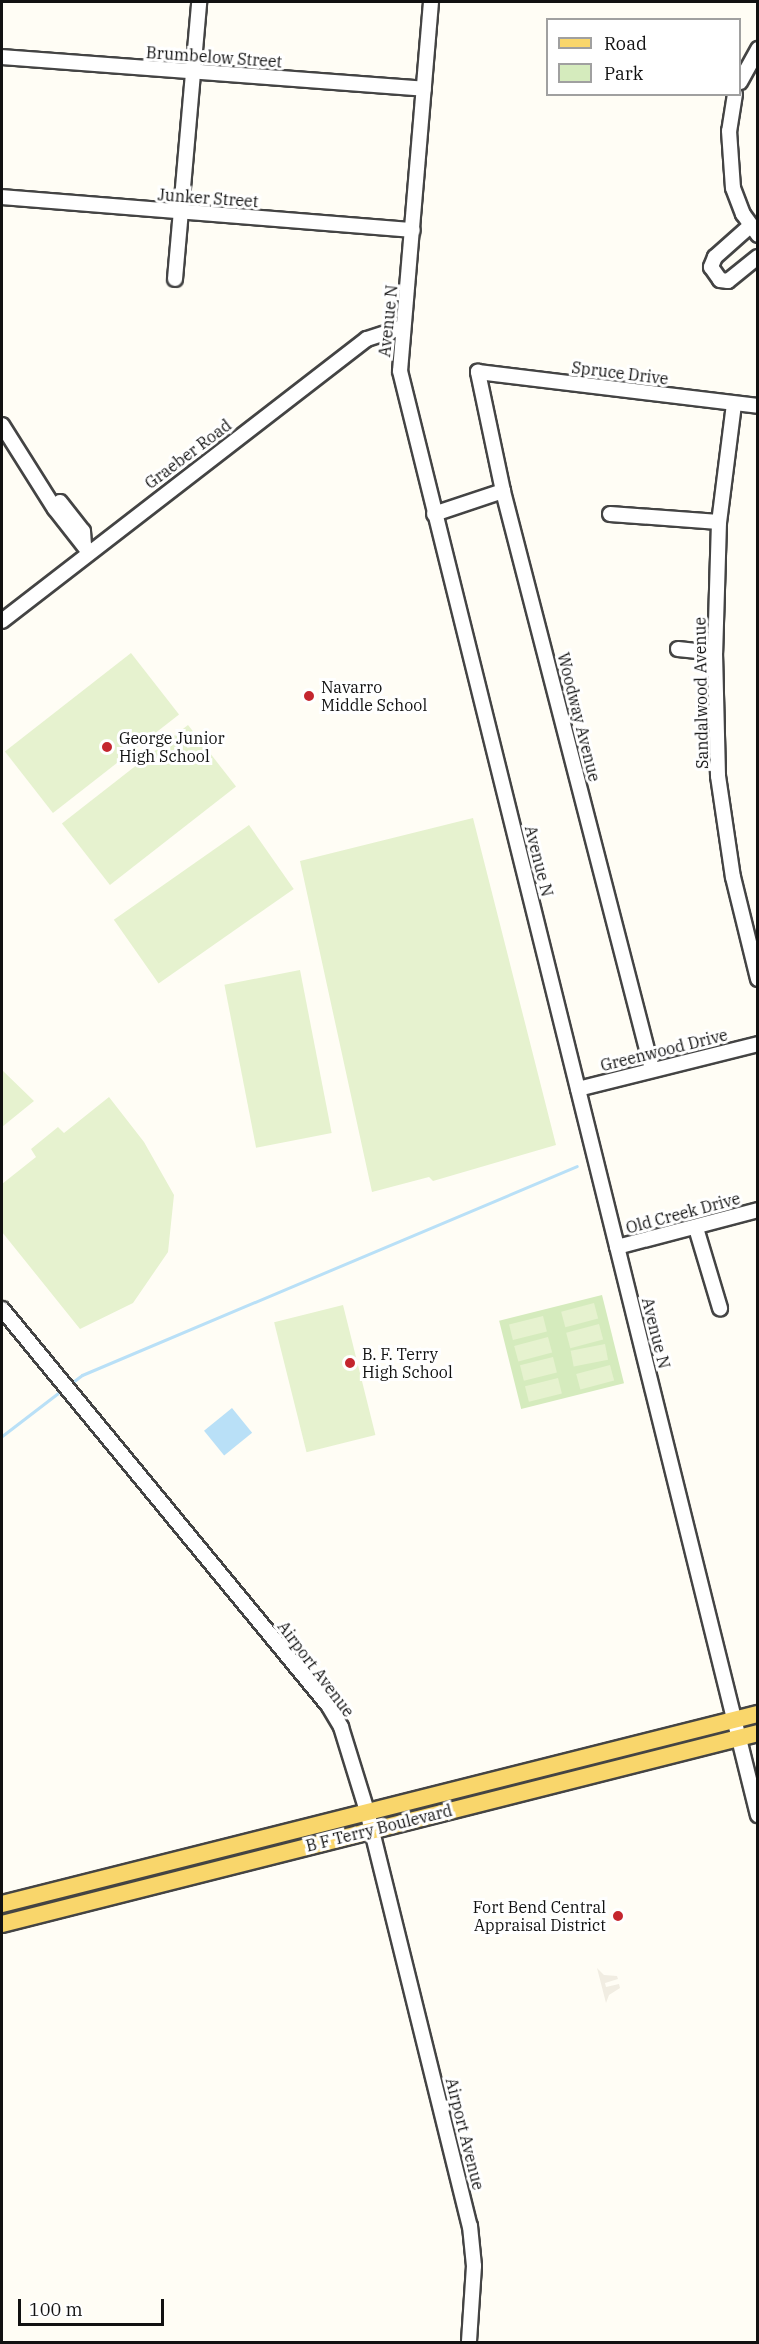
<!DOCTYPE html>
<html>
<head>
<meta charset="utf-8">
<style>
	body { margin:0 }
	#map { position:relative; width:759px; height:2344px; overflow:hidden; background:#fffdf5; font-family:"IBM Plex Serif",serif }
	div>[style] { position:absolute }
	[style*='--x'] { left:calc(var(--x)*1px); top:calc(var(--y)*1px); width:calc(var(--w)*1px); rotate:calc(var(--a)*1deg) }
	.green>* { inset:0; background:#d5ebbd; transform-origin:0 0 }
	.pitch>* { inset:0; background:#e6f2cf; transform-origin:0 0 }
	.plaza>* { inset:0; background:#f1ede2 }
	.water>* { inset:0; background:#b9e0f7; transform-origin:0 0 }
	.stream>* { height:3px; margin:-1.5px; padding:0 1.5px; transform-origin:1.5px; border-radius:1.5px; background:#b9e0f7 }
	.roads { filter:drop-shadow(2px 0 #444) drop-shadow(-2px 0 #444) drop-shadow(0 2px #444) drop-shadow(0 -2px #444) }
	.minor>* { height:14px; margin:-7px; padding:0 7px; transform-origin:7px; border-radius:7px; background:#fff }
	.major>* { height:16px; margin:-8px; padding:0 8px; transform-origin:8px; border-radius:8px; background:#f9d66b }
	.dots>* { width:16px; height:16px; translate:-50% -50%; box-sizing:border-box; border:3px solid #fff; border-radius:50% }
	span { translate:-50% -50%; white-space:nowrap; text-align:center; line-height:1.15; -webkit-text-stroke:6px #fff; paint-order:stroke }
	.street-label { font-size:16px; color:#111 }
	.poi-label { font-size:16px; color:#111 }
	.left { translate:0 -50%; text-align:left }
	.right { translate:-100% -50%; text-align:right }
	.frame { position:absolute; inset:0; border:3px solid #111; pointer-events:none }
	.legend { position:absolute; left:546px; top:18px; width:195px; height:78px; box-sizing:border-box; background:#fff; border:2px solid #a0a0a0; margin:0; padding:8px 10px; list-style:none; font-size:18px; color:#111 }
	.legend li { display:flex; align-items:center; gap:12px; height:30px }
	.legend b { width:30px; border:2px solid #a0a0a0 }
	.scale { position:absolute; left:18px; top:2299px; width:146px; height:27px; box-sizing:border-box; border:3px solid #111; border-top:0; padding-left:8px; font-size:18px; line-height:21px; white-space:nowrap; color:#111; -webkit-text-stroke:4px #fff; paint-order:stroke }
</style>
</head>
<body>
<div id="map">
	<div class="green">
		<div style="left:602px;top:1295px;width:91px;height:106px;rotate:76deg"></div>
	</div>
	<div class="pitch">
		<div style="left:131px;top:653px;width:78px;height:160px;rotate:52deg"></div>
		<div style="left:188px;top:725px;width:78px;height:160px;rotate:52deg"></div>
		<div style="clip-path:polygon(473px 818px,556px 1145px,433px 1181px,429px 1177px,372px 1192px,300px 861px)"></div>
		<div style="left:249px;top:825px;width:78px;height:165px;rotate:55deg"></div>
		<div style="left:300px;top:970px;width:166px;height:77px;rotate:79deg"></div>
		<div style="clip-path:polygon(2px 1070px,34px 1101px,2px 1127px,2px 1069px)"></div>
		<div style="clip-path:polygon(109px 1097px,144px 1142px,174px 1195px,168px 1252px,133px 1303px,80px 1329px,2px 1232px,2px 1184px,36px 1157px,31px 1149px,58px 1127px,64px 1133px)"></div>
		<div style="left:594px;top:1303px;width:16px;height:34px;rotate:75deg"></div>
		<div style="left:343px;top:1305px;width:134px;height:71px;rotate:76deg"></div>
		<div style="left:543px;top:1316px;width:16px;height:35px;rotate:76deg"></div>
		<div style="left:599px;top:1324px;width:16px;height:34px;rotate:75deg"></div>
		<div style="left:548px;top:1337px;width:16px;height:35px;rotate:75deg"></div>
		<div style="left:605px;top:1344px;width:16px;height:35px;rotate:79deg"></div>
		<div style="left:553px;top:1357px;width:16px;height:34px;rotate:76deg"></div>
		<div style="left:610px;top:1365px;width:16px;height:35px;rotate:75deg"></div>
		<div style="left:558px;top:1378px;width:16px;height:34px;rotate:76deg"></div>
	</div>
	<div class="plaza">
		<div style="clip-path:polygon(597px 1968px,604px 1975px,617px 1976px,618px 1979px,605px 1983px,606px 1987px,619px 1984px,620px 1988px,609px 1995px,606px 2003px)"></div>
	</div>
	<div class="water">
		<div style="left:232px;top:1408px;width:32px;height:36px;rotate:51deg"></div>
	</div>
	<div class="stream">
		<div style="--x:70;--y:1384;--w:15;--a:-37"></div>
		<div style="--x:82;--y:1375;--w:537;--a:-22.89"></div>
		<div style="--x:2;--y:1436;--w:76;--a:-37.5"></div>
	</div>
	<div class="roads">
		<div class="minor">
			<div style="--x:431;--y:2;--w:370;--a:94.8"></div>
			<div style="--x:400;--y:371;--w:1488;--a:76.08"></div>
			<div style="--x:2;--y:57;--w:423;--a:4.3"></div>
			<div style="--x:740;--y:82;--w:38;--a:-61"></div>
			<div style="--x:735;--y:94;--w:37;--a:99"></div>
			<div style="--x:729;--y:131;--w:57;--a:86"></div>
			<div style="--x:733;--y:188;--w:28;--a:69"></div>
			<div style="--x:743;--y:214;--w:26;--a:54"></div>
			<div style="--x:2;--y:197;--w:412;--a:4.6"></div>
			<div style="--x:750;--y:226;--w:47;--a:138.5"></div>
			<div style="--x:715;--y:257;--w:11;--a:112"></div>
			<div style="--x:711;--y:267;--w:16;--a:55"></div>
			<div style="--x:720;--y:280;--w:8;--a:7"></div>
			<div style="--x:728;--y:281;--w:38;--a:-39"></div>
			<div style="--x:175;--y:279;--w:278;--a:-85"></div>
			<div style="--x:734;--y:404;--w:119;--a:97.2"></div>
			<div style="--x:719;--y:522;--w:131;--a:91.7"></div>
			<div style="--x:715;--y:653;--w:123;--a:88.6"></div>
			<div style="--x:718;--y:776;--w:102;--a:81.6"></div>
			<div style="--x:733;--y:877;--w:105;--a:76.2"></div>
			<div style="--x:2;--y:425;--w:99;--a:57.8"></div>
			<div style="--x:55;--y:509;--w:53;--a:51.8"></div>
			<div style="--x:60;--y:502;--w:37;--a:52"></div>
			<div style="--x:83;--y:531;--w:14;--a:86"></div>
			<div style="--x:434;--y:514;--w:73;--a:-18.4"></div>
			<div style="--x:610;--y:514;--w:109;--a:4.2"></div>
			<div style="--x:2;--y:621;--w:461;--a:-37.7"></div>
			<div style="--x:367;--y:339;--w:36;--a:-18"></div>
			<div style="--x:678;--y:649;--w:37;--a:6"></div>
			<div style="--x:652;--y:1069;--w:597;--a:-104.46"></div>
			<div style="--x:503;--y:491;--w:122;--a:-101.9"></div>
			<div style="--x:478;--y:372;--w:282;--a:6.9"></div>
			<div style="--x:578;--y:1089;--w:186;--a:-14"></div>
			<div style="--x:696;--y:1228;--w:84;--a:73.3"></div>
			<div style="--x:617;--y:1247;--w:146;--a:-14.7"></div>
			<div style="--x:2;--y:1309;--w:513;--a:50.54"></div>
			<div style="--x:328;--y:1705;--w:26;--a:59"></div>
			<div style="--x:341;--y:1727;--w:88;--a:72.8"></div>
			<div style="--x:367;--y:1811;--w:428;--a:76.1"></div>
			<div style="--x:470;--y:2226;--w:40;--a:84.3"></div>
			<div style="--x:474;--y:2266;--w:76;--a:93.8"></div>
		</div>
		<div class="major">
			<div style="--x:2;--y:1904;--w:780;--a:-14.11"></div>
			<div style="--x:2;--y:1924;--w:780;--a:-14.18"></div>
		</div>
	</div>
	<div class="dots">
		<div style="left:309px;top:696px;background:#c4262e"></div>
		<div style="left:107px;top:747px;background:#c4262e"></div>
		<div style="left:350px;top:1363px;background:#c4262e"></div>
		<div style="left:618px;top:1916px;background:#c4262e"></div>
	</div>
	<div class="street-label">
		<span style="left:214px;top:57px;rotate:4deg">Brumbelow Street</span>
		<span style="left:208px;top:198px;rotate:4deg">Junker Street</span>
		<span style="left:388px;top:321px;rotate:-84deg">Avenue N</span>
		<span style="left:620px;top:373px;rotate:7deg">Spruce Drive</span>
		<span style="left:188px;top:454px;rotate:-37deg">Graeber Road</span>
		<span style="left:701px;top:693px;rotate:-91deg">Sandalwood Avenue</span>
		<span style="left:579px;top:717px;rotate:76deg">Woodway Avenue</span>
		<span style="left:539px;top:861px;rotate:76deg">Avenue N</span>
		<span style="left:664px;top:1050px;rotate:-14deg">Greenwood Drive</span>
		<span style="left:683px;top:1213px;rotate:-15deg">Old Creek Drive</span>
		<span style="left:656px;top:1333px;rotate:76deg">Avenue N</span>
		<span style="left:316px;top:1669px;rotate:53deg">Airport Avenue</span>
		<span style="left:379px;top:1828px;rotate:-14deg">B F Terry Boulevard</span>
		<span style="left:465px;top:2134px;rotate:76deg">Airport Avenue</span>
	</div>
	<div class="poi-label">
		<span class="left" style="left:321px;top:696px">Navarro<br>Middle School</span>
		<span class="left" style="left:119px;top:747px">George Junior<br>High School</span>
		<span class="left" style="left:362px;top:1363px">B. F. Terry<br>High School</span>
		<span class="right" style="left:606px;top:1916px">Fort Bend Central<br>Appraisal District</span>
	</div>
	<div class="frame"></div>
	<ul class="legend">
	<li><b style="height:8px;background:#f9d66b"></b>Road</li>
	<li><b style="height:16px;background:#d5ebbd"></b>Park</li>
	</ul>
	<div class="scale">100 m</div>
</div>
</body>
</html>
